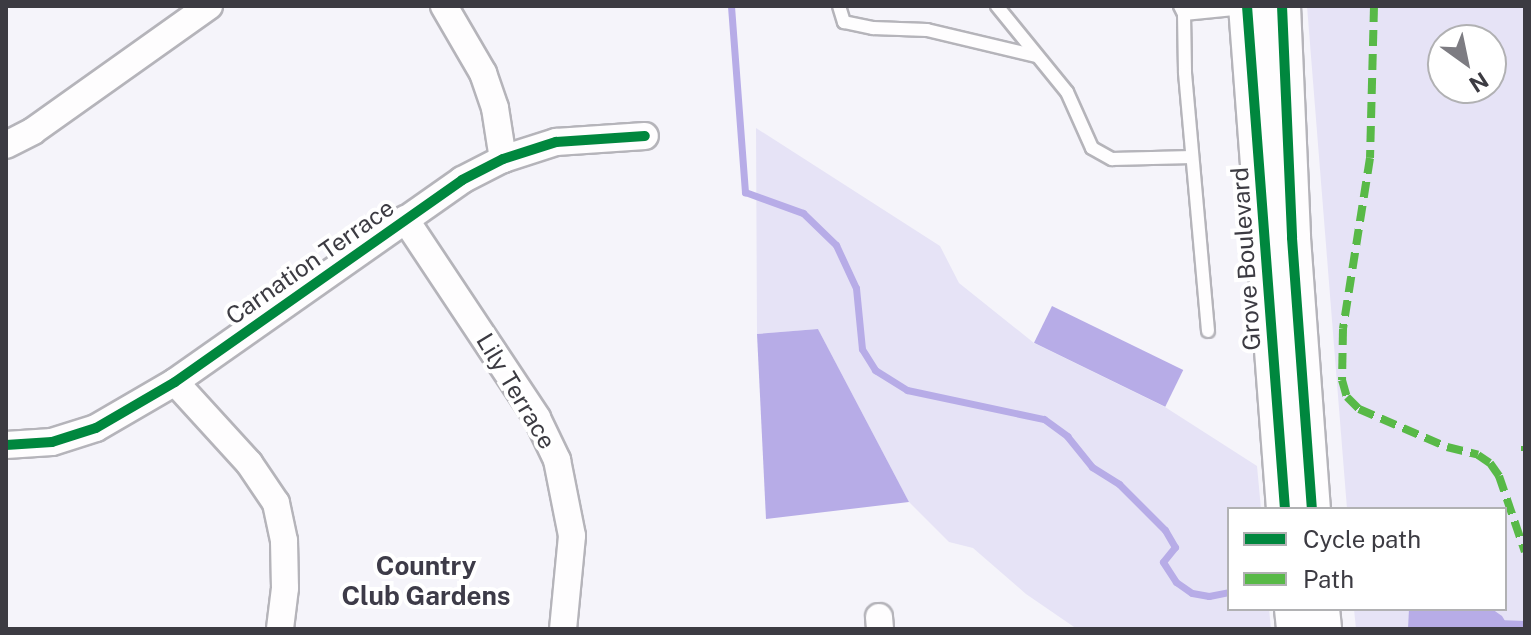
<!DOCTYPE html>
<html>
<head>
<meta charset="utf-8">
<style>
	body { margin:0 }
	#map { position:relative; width:1531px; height:635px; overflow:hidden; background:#f5f4fa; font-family:"Public Sans",sans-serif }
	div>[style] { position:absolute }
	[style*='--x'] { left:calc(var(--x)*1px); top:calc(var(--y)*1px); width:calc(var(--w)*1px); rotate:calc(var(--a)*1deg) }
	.green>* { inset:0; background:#e6e3f6 }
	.water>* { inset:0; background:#b7ace7; transform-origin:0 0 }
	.stream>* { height:7px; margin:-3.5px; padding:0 3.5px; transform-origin:3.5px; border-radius:3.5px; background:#b7ace7 }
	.roads { filter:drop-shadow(2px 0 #b5b4ba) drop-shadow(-2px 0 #b5b4ba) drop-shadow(0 2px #b5b4ba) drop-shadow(0 -2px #b5b4ba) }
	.lane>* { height:12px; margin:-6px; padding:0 6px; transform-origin:6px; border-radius:6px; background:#fefdfe }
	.street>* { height:26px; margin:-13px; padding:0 13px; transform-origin:13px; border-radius:13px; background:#fefdfe }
	.secondary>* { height:36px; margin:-18px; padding:0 18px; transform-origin:18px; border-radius:18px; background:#fefdfe }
	.quiet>* { height:8px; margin-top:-4px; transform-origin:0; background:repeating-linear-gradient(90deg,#58b947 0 16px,transparent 0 24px) }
	.cycleway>* { height:10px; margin:-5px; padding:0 5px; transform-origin:5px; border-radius:5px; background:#00873e }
	span { translate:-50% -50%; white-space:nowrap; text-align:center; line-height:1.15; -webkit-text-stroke:8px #fff; paint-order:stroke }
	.street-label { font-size:24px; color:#3c3b42 }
	.neighbourhood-label { font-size:26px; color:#3d3b48; font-weight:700 }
	.frame { position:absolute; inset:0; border:8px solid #3c3b42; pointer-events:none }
	.legend { position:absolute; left:1227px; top:507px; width:280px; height:104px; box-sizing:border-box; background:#fff; border:2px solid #b1b1b3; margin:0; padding:10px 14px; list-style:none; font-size:24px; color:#3c3b42 }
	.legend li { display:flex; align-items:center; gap:16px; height:40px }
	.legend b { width:40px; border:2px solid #b1b1b3 }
	.north { position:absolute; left:1427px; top:24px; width:80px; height:80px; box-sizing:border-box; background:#fff; border:2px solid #b1b1b3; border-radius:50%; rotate:147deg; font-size:22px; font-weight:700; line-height:32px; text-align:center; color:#3c3b42 }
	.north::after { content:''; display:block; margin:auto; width:28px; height:36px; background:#7d7c82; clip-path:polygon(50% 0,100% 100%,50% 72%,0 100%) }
</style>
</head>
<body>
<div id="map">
	<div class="green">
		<div style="clip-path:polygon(evenodd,1307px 6px,1525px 6px,1525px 629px,1356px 629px,1354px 609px,1505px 609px,1505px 509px,1347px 509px,1307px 6px,1443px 40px,1491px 40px,1491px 88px,1443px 88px,1443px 40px)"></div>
		<div style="clip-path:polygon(756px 128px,940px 246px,959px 283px,1034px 343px,1165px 407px,1257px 466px,1261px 509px,1229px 509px,1229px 609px,1269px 609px,1271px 629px,1077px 629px,1026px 594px,973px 548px,949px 542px,909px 502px,818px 329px,757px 334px)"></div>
	</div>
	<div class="water">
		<div style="left:1052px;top:306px;width:146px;height:41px;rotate:26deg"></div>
		<div style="clip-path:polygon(818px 329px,909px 502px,766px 519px,757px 334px)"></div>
		<div style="clip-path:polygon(1409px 609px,1492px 609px,1502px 616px,1510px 629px,1408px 629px)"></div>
	</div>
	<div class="stream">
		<div style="--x:731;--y:6;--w:187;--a:85.7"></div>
		<div style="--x:745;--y:192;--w:62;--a:19.9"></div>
		<div style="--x:803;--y:213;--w:46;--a:44.1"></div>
		<div style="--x:836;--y:245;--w:47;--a:65.1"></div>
		<div style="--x:856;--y:288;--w:61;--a:84.4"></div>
		<div style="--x:862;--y:349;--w:25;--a:58"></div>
		<div style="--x:875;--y:370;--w:38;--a:32"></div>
		<div style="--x:907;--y:390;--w:140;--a:12"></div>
		<div style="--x:1044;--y:419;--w:29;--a:36"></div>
		<div style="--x:1067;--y:436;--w:40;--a:51"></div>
		<div style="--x:1092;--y:467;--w:32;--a:32"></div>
		<div style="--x:1119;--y:484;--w:65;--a:45"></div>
		<div style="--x:1165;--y:530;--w:20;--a:60"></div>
		<div style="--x:1175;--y:547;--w:19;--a:129"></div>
		<div style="--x:1163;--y:562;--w:24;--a:57"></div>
		<div style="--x:1176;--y:582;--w:19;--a:35"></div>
		<div style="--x:1192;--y:593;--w:17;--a:10"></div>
		<div style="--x:1209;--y:596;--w:20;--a:-11"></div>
		<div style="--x:1497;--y:623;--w:28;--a:2"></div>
	</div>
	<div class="roads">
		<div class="lane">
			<div style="--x:839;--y:6;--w:17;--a:73"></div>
			<div style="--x:844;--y:22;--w:30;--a:12"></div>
			<div style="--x:873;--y:28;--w:54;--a:2.1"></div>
			<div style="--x:927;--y:30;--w:112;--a:13.4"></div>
			<div style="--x:997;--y:6;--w:111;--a:50.9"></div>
			<div style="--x:1067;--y:92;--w:61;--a:65.9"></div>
			<div style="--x:1092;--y:148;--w:23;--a:29"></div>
			<div style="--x:1112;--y:159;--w:80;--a:-1.4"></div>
			<div style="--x:1180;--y:6;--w:9;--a:63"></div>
			<div style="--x:1184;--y:14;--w:60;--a:-5.7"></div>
			<div style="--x:1184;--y:14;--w:59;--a:89"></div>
			<div style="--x:1185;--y:73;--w:259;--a:84.9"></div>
		</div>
		<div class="street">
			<div style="--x:444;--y:6;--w:78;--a:59.8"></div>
			<div style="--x:483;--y:73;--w:37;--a:71"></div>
			<div style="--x:495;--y:108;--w:52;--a:81.1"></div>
			<div style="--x:6;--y:145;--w:30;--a:-27"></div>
			<div style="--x:33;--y:131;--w:216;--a:-35.4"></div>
			<div style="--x:405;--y:219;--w:239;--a:56.4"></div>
			<div style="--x:537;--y:418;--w:47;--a:64.5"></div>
			<div style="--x:557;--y:460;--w:77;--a:78.8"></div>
			<div style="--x:572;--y:536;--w:93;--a:95.5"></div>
			<div style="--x:175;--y:382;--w:110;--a:47.6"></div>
			<div style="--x:249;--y:463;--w:48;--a:56"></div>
			<div style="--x:276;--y:503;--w:39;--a:78"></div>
			<div style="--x:284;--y:541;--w:47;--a:88.8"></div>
			<div style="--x:285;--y:588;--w:41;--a:97"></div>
			<div style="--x:6;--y:445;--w:46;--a:-3.7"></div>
			<div style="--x:52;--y:442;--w:46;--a:-17.7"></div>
			<div style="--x:96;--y:428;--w:91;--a:-30.2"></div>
			<div style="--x:175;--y:382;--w:351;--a:-35.1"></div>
			<div style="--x:462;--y:180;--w:46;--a:-27.1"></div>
			<div style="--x:503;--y:159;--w:56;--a:-17.8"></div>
			<div style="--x:556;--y:142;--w:89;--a:-3.9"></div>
			<div style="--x:879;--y:617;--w:12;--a:85"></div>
		</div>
		<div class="secondary">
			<div style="--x:1247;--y:6;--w:504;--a:85.68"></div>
			<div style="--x:1247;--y:8;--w:35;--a:-3"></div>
			<div style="--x:1282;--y:6;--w:232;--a:87.5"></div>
			<div style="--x:1292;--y:238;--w:272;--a:85.8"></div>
			<div style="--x:1293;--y:609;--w:20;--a:84"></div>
			<div style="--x:1321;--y:609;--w:20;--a:84"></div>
		</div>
	</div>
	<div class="quiet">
		<div style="--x:1374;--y:6;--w:152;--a:91.5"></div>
		<div style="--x:1370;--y:158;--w:173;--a:99"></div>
		<div style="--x:1343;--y:329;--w:51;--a:91.1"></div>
		<div style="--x:1342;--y:380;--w:18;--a:74"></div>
		<div style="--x:1347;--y:397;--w:17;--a:45"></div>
		<div style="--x:1359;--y:409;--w:96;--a:23.4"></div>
		<div style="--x:1447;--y:447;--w:32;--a:14"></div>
		<div style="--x:1478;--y:455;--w:14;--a:34"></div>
		<div style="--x:1490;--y:463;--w:16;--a:55"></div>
		<div style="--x:1499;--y:476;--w:80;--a:71.1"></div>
		<div style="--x:1525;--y:446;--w:5;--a:90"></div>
	</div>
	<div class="cycleway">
		<div style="--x:1247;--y:6;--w:504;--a:85.68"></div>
		<div style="--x:1282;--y:6;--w:232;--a:87.5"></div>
		<div style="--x:1292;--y:238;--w:272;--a:85.8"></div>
		<div style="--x:6;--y:445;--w:46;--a:-3.7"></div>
		<div style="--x:52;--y:442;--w:46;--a:-17.7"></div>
		<div style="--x:96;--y:428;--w:91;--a:-30.2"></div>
		<div style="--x:175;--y:382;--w:351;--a:-35.1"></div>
		<div style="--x:462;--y:180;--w:46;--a:-27.1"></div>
		<div style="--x:503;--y:159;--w:56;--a:-17.8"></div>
		<div style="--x:556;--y:142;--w:89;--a:-3.9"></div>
	</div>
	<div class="street-label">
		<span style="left:1246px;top:259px;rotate:-94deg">Grove Boulevard</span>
		<span style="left:310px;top:262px;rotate:-35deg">Carnation Terrace</span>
		<span style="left:516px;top:391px;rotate:59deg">Lily Terrace</span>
	</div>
	<div class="neighbourhood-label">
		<span style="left:426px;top:581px">Country<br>Club Gardens</span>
	</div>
	<div class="frame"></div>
	<ul class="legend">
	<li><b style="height:10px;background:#00873e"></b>Cycle path</li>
	<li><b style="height:10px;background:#58b947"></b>Path</li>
	</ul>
	<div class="north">N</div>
</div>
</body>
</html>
